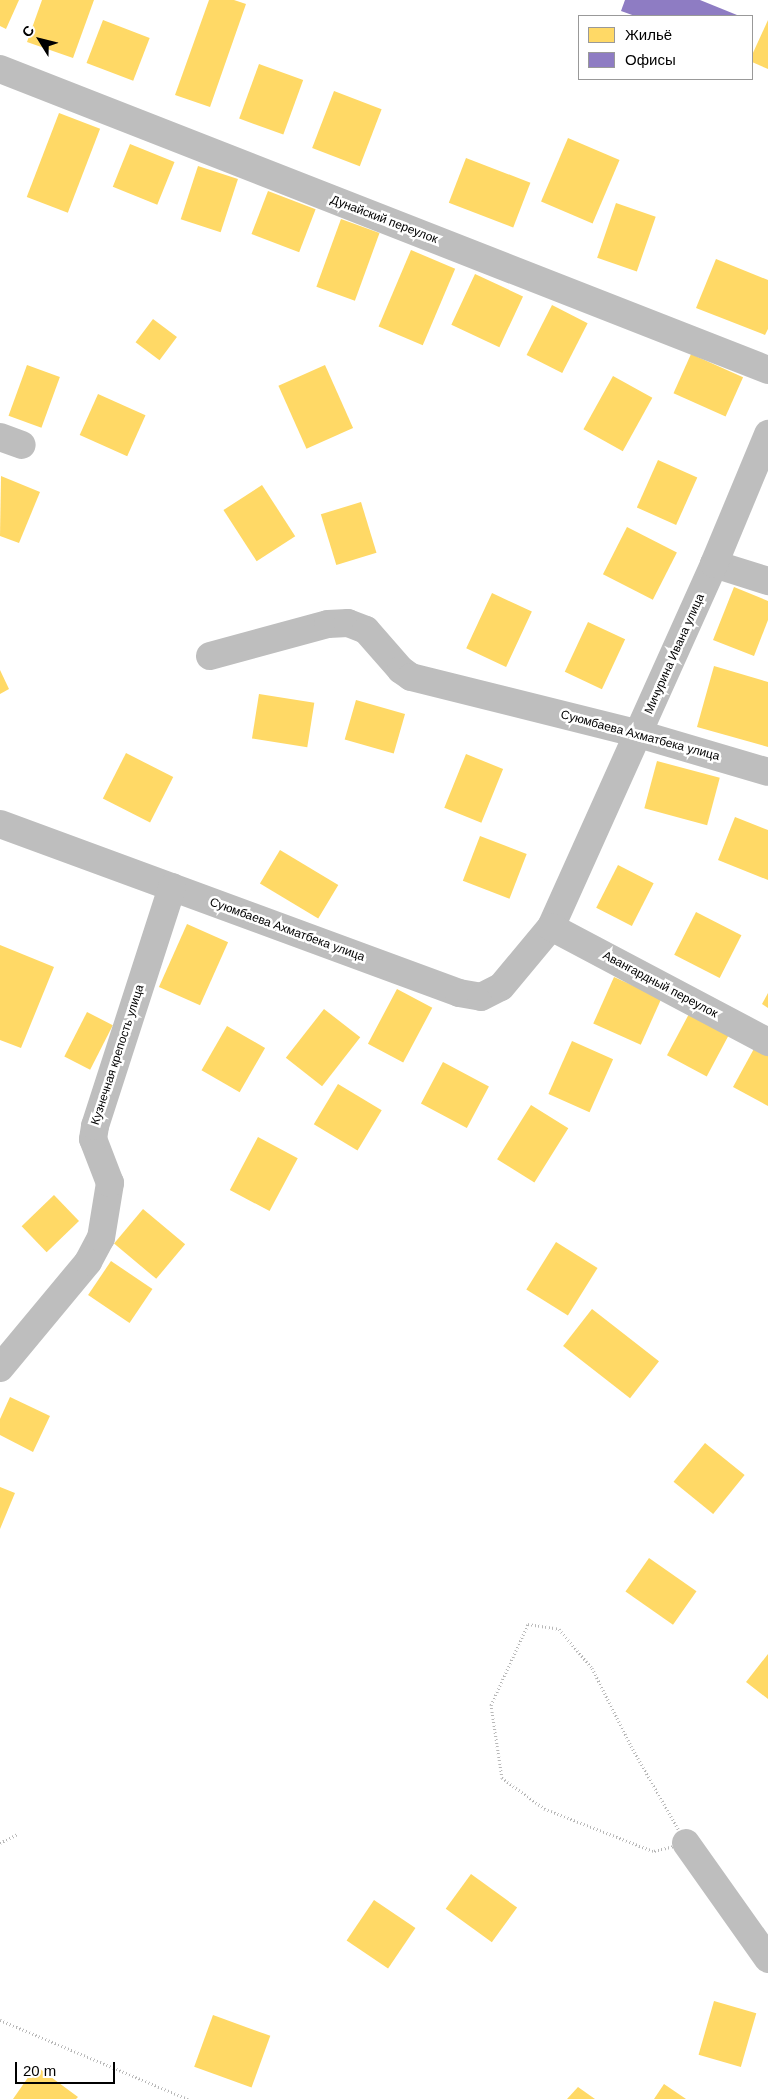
<!DOCTYPE html>
<html>
<head>
<meta charset="utf-8">
<style>
	body { margin:0 }
	#map { position:relative; width:768px; height:2099px; overflow:hidden; background:#fff; font-family:Arial,sans-serif }
	div>[style] { position:absolute }
	[style*='--x'] { left:calc(var(--x)*1px); top:calc(var(--y)*1px); width:calc(var(--w)*1px); rotate:calc(var(--a)*1deg) }
	.homes>* { inset:0; background:#ffd966; transform-origin:0 0 }
	.offices>* { inset:0; background:#8e7cc3 }
	.path>* { height:3px; margin-top:-1.5px; transform-origin:0; background:repeating-linear-gradient(90deg,#b8b8b8 0 1px,transparent 0 3.5px) }
	.street>* { height:28px; margin:-14px; padding:0 14px; transform-origin:14px; border-radius:14px; background:#bebebe }
	span { translate:-50% -50%; white-space:nowrap; text-align:center; line-height:1.15; -webkit-text-stroke:5px #fff; paint-order:stroke }
	.street-label { font-size:12px; color:#000 }
	.legend { position:absolute; left:578px; top:15px; width:175px; height:65px; box-sizing:border-box; background:#fff; border:1px solid #999; margin:0; padding:6px 9px; list-style:none; font-size:15px; color:#000 }
	.legend li { display:flex; align-items:center; gap:10px; height:25px }
	.legend b { width:25px; border:1px solid #999 }
	.north { position:absolute; left:15px; top:15px; width:50px; height:50px; -webkit-text-stroke:4px #fff; paint-order:stroke; rotate:306deg; font-size:14px; font-weight:700; line-height:20px; text-align:center; color:#000 }
	.north::after { content:''; display:block; margin:auto; width:18px; height:22px; background:#000; clip-path:polygon(50% 0,100% 100%,50% 72%,0 100%) }
	.scale { position:absolute; left:15px; top:2062px; width:100px; height:22px; box-sizing:border-box; border:2px solid #000; border-top:0; padding-left:6px; font-size:15px; line-height:18px; white-space:nowrap; color:#000; -webkit-text-stroke:4px #fff; paint-order:stroke }
</style>
</head>
<body>
<div id="map">
	<div class="homes">
		<div style="clip-path:polygon(0 0,19px 0,6px 29px,0 26px)"></div>
		<div style="clip-path:polygon(42px 0,94px 0,73px 58px,27px 42px)"></div>
		<div style="clip-path:polygon(209px 0,234px 0,246px 4px,210px 107px,175px 95px)"></div>
		<div style="left:103px;top:20px;width:50px;height:46px;rotate:21deg"></div>
		<div style="clip-path:polygon(768px 20px,768px 69px,752px 62px,752px 55px)"></div>
		<div style="left:259px;top:64px;width:47px;height:58px;rotate:20deg"></div>
		<div style="left:334px;top:91px;width:51px;height:61px;rotate:21deg"></div>
		<div style="left:59px;top:113px;width:44px;height:90px;rotate:21deg"></div>
		<div style="left:568px;top:138px;width:56px;height:69px;rotate:23deg"></div>
		<div style="left:130px;top:144px;width:48px;height:46px;rotate:22deg"></div>
		<div style="left:466px;top:158px;width:69px;height:48px;rotate:21deg"></div>
		<div style="left:198px;top:166px;width:42px;height:56px;rotate:18deg"></div>
		<div style="left:268px;top:191px;width:51px;height:46px;rotate:21deg"></div>
		<div style="left:616px;top:203px;width:42px;height:58px;rotate:19deg"></div>
		<div style="left:341px;top:219px;width:41px;height:72px;rotate:20deg"></div>
		<div style="left:411px;top:250px;width:48px;height:83px;rotate:23deg"></div>
		<div style="clip-path:polygon(716px 259px,768px 280px,768px 329px,765px 335px,696px 308px)"></div>
		<div style="left:475px;top:274px;width:53px;height:56px;rotate:25deg"></div>
		<div style="left:552px;top:305px;width:40px;height:56px;rotate:27deg"></div>
		<div style="left:153px;top:319px;width:30px;height:29px;rotate:37deg"></div>
		<div style="left:691px;top:354px;width:57px;height:43px;rotate:24deg"></div>
		<div style="left:27px;top:365px;width:35px;height:54px;rotate:20deg"></div>
		<div style="left:325px;top:365px;width:69px;height:51px;rotate:66deg"></div>
		<div style="left:613px;top:376px;width:45px;height:61px;rotate:29deg"></div>
		<div style="left:98px;top:394px;width:52px;height:45px;rotate:24deg"></div>
		<div style="left:658px;top:460px;width:43px;height:52px;rotate:24deg"></div>
		<div style="clip-path:polygon(1px 476px,40px 492px,19px 543px,0 536px)"></div>
		<div style="left:262px;top:485px;width:61px;height:46px;rotate:57deg"></div>
		<div style="left:361px;top:502px;width:53px;height:42px;rotate:73deg"></div>
		<div style="left:627px;top:527px;width:56px;height:53px;rotate:27deg"></div>
		<div style="clip-path:polygon(734px 587px,768px 601px,768px 620px,754px 656px,713px 640px)"></div>
		<div style="left:492px;top:593px;width:44px;height:61px;rotate:25deg"></div>
		<div style="left:588px;top:622px;width:41px;height:55px;rotate:25deg"></div>
		<div style="clip-path:polygon(714px 666px,768px 682px,768px 747px,697px 727px)"></div>
		<div style="clip-path:polygon(0 670px,9px 689px,0 694px)"></div>
		<div style="left:259px;top:694px;width:56px;height:45px;rotate:9deg"></div>
		<div style="left:356px;top:700px;width:51px;height:41px;rotate:16deg"></div>
		<div style="left:126px;top:753px;width:53px;height:51px;rotate:27deg"></div>
		<div style="left:466px;top:754px;width:40px;height:58px;rotate:22deg"></div>
		<div style="left:657px;top:761px;width:65px;height:49px;rotate:15deg"></div>
		<div style="clip-path:polygon(735px 817px,768px 830px,768px 880px,718px 860px)"></div>
		<div style="left:480px;top:836px;width:50px;height:48px;rotate:21deg"></div>
		<div style="left:280px;top:850px;width:68px;height:39px;rotate:31deg"></div>
		<div style="left:618px;top:865px;width:40px;height:48px;rotate:27deg"></div>
		<div style="left:696px;top:912px;width:51px;height:48px;rotate:27deg"></div>
		<div style="left:187px;top:924px;width:45px;height:69px;rotate:24deg"></div>
		<div style="clip-path:polygon(0 945px,54px 967px,21px 1048px,0 1040px)"></div>
		<div style="left:614px;top:977px;width:52px;height:51px;rotate:24deg"></div>
		<div style="left:397px;top:989px;width:40px;height:62px;rotate:28deg"></div>
		<div style="clip-path:polygon(768px 993px,768px 1008px,762px 1004px)"></div>
		<div style="left:324px;top:1009px;width:46px;height:62px;rotate:38deg"></div>
		<div style="left:87px;top:1012px;width:29px;height:50px;rotate:27deg"></div>
		<div style="left:690px;top:1012px;width:45px;height:49px;rotate:28deg"></div>
		<div style="left:227px;top:1026px;width:44px;height:51px;rotate:30deg"></div>
		<div style="left:572px;top:1041px;width:45px;height:58px;rotate:24deg"></div>
		<div style="clip-path:polygon(756px 1045px,768px 1052px,768px 1106px,733px 1087px)"></div>
		<div style="left:443px;top:1062px;width:52px;height:47px;rotate:28deg"></div>
		<div style="left:338px;top:1084px;width:51px;height:47px;rotate:31deg"></div>
		<div style="left:531px;top:1105px;width:44px;height:64px;rotate:32deg"></div>
		<div style="left:258px;top:1137px;width:45px;height:60px;rotate:28deg"></div>
		<div style="left:54px;top:1195px;width:36px;height:45px;rotate:46deg"></div>
		<div style="left:143px;top:1209px;width:55px;height:45px;rotate:40deg"></div>
		<div style="left:556px;top:1242px;width:49px;height:56px;rotate:32deg"></div>
		<div style="left:111px;top:1261px;width:50px;height:41px;rotate:34deg"></div>
		<div style="left:592px;top:1309px;width:85px;height:47px;rotate:38deg"></div>
		<div style="clip-path:polygon(10px 1397px,50px 1416px,33px 1452px,0 1435px,0 1419px)"></div>
		<div style="left:705px;top:1443px;width:51px;height:50px;rotate:39deg"></div>
		<div style="clip-path:polygon(0 1487px,15px 1493px,0 1529px)"></div>
		<div style="left:649px;top:1558px;width:58px;height:41px;rotate:35deg"></div>
		<div style="clip-path:polygon(768px 1654px,768px 1699px,746px 1682px)"></div>
		<div style="left:471px;top:1874px;width:57px;height:43px;rotate:36deg"></div>
		<div style="left:374px;top:1900px;width:50px;height:49px;rotate:34deg"></div>
		<div style="left:714px;top:2001px;width:44px;height:56px;rotate:16deg"></div>
		<div style="left:213px;top:2015px;width:61px;height:55px;rotate:20deg"></div>
		<div style="clip-path:polygon(36px 2066px,78px 2097px,76px 2099px,13px 2099px)"></div>
		<div style="clip-path:polygon(664px 2084px,686px 2099px,654px 2099px)"></div>
		<div style="clip-path:polygon(578px 2087px,595px 2099px,567px 2099px)"></div>
	</div>
	<div class="offices">
		<div style="clip-path:polygon(625px 0,700px 0,737px 15px,635px 16px,621px 11px)"></div>
	</div>
	<div class="path">
		<div style="--x:528;--y:1624;--w:31;--a:9"></div>
		<div style="--x:559;--y:1629;--w:51;--a:49.8"></div>
		<div style="--x:592;--y:1668;--w:87;--a:63.4"></div>
		<div style="--x:631;--y:1746;--w:112;--a:60.4"></div>
		<div style="--x:686;--y:1843;--w:34;--a:166"></div>
		<div style="--x:653;--y:1851;--w:116;--a:-158.7"></div>
		<div style="--x:545;--y:1809;--w:53;--a:-144.2"></div>
		<div style="--x:502;--y:1778;--w:74;--a:-98.6"></div>
		<div style="--x:491;--y:1705;--w:89;--a:-65.4"></div>
		<div style="--x:0;--y:1843;--w:20;--a:-27"></div>
		<div style="--x:0;--y:2020;--w:204;--a:22.8"></div>
	</div>
	<div class="street">
		<div style="--x:0;--y:69;--w:825;--a:21.4"></div>
		<div style="--x:0;--y:437;--w:23;--a:20"></div>
		<div style="--x:714;--y:564;--w:57;--a:17.5"></div>
		<div style="--x:210;--y:656;--w:122;--a:-15.2"></div>
		<div style="--x:328;--y:624;--w:20;--a:-3"></div>
		<div style="--x:348;--y:623;--w:19;--a:21"></div>
		<div style="--x:366;--y:630;--w:53;--a:48.8"></div>
		<div style="--x:401;--y:670;--w:12;--a:35"></div>
		<div style="--x:411;--y:677;--w:235;--a:14"></div>
		<div style="--x:639;--y:734;--w:134;--a:16.4"></div>
		<div style="--x:0;--y:824;--w:489;--a:20.2"></div>
		<div style="--x:459;--y:993;--w:22;--a:10"></div>
		<div style="--x:481;--y:997;--w:22;--a:-27"></div>
		<div style="--x:501;--y:987;--w:78;--a:-50.2"></div>
		<div style="--x:551;--y:927;--w:398;--a:-65.8"></div>
		<div style="--x:714;--y:564;--w:141;--a:-67.4"></div>
		<div style="--x:551;--y:927;--w:246;--a:27.9"></div>
		<div style="--x:0;--y:1368;--w:138;--a:-50.3"></div>
		<div style="--x:88;--y:1262;--w:27;--a:-62"></div>
		<div style="--x:101;--y:1238;--w:56;--a:-80.7"></div>
		<div style="--x:110;--y:1183;--w:47;--a:-111.1"></div>
		<div style="--x:93;--y:1139;--w:13;--a:-81"></div>
		<div style="--x:95;--y:1126;--w:251;--a:-72.1"></div>
		<div style="--x:686;--y:1843;--w:142;--a:54.7"></div>
	</div>
	<div class="street-label">
		<span style="left:384px;top:220px;rotate:21deg">Дунайский переулок</span>
		<span style="left:675px;top:654px;rotate:-66deg">Мичурина Ивана улица</span>
		<span style="left:640px;top:736px;rotate:15deg">Суюмбаева Ахматбека улица</span>
		<span style="left:287px;top:930px;rotate:20deg">Суюмбаева Ахматбека улица</span>
		<span style="left:660px;top:985px;rotate:28deg">Авангардный переулок</span>
		<span style="left:118px;top:1055px;rotate:-72deg">Кузнечная крепость улица</span>
	</div>
	<ul class="legend">
	<li><b style="height:14px;background:#ffd966"></b>Жильё</li>
	<li><b style="height:14px;background:#8e7cc3"></b>Офисы</li>
	</ul>
	<div class="north">С</div>
	<div class="scale">20 m</div>
</div>
</body>
</html>
